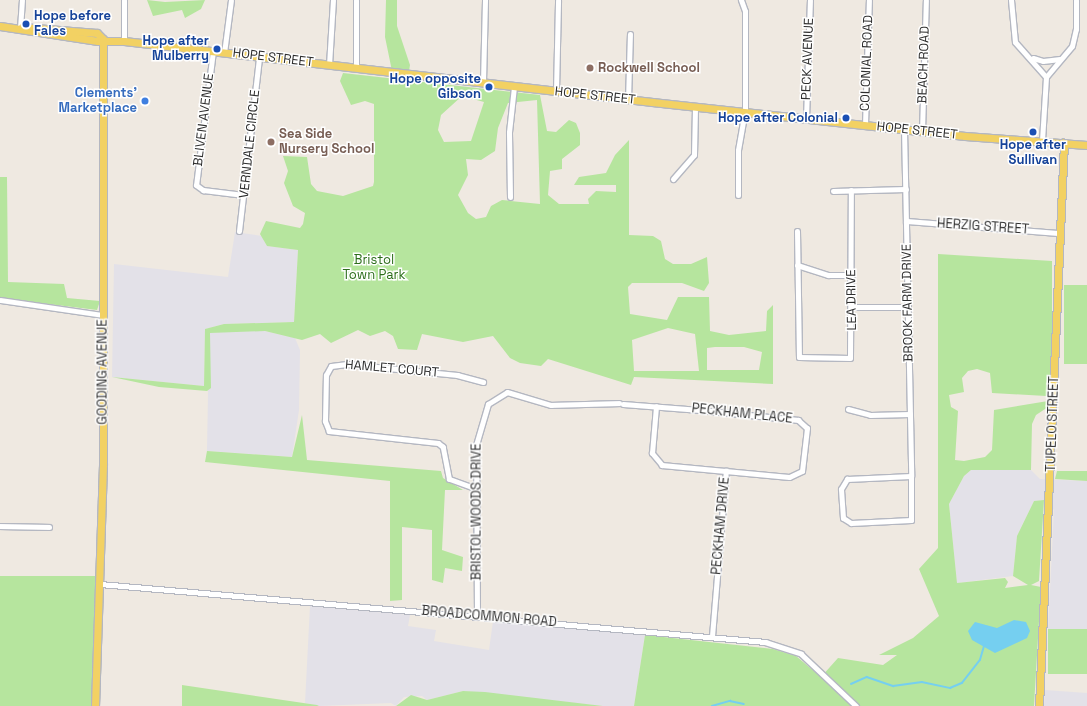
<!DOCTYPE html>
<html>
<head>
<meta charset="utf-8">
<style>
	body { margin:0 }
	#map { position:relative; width:1087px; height:706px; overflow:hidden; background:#efe9e1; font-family:"Space Grotesk",sans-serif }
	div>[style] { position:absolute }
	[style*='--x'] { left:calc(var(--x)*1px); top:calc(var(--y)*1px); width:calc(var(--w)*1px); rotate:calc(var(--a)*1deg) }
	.industrial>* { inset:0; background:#e3e1e8 }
	.green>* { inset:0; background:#b6e59e; transform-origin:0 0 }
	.water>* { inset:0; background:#75cff0 }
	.stream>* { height:1.5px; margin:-0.75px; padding:0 0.75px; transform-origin:0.75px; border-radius:0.75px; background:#75cff0 }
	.roads { filter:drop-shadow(1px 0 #b4b7c1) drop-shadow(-1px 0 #b4b7c1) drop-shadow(0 1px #b4b7c1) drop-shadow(0 -1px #b4b7c1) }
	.minor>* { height:5px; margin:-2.5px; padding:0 2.5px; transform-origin:2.5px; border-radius:2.5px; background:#fff }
	.major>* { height:7px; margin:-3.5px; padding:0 3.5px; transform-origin:3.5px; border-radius:3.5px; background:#f2d163 }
	.dots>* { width:11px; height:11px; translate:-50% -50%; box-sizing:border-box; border:2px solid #fff; border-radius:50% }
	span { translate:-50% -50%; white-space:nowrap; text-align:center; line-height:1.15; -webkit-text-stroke:3px #fff; paint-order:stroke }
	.transit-label { font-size:13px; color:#164399; font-weight:700 }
	.left { translate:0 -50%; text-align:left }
	.right { translate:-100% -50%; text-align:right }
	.street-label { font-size:13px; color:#2e2e2e }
	.education-label { font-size:13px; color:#785e54; font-weight:700 }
	.shop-label { font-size:13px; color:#366cbe; font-weight:700 }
	.park-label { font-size:13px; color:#2c6e1b }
</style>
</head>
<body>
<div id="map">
	<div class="industrial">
		<div style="clip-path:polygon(235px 232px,262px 236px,267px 246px,298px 250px,294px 322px,224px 324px,205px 329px,204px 386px,112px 377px,114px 264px,228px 277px)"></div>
		<div style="clip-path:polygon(229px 331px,265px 331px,295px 338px,300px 350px,299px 410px,292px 457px,207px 451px,209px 333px)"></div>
		<div style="clip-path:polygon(971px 470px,1031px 470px,1040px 479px,1087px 481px,1087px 629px,1048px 630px,1054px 510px,1045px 500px,1034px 501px,1017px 536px,1013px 576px,957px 583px,949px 504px,964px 476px)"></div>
		<div style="clip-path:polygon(310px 606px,410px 615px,408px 626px,436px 630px,434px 641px,489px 650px,493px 621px,645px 635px,634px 706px,603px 706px,463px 691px,427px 700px,422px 696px,404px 697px,396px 706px,391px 703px,319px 706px,305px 703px)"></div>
		<div style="clip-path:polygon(1045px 690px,1087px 693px,1087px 706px,1044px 706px)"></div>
	</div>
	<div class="green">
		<div style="clip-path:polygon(147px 0,165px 2px,205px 0,201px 9px,185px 18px,182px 10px,153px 16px)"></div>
		<div style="clip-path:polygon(386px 0,397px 0,397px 26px,410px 65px,409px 71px,392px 71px,385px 37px)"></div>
		<div style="clip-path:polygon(evenodd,343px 73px,540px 95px,547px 131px,556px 132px,569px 120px,576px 123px,580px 133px,580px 145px,562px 159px,562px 169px,550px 171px,548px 195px,559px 204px,589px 204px,588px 199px,596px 191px,616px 192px,616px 185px,574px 185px,579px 177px,606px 173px,615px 155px,629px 140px,629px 235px,653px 236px,661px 241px,665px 259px,673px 264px,691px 264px,707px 257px,709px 283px,704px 291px,682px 283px,632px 283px,628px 287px,630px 314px,667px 320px,678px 297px,709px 297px,710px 331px,729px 335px,766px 331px,767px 311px,773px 305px,773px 384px,634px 377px,631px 385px,548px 359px,541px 366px,520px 363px,510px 358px,493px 336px,463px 342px,422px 334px,417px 350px,398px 349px,393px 336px,385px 331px,370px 336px,358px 330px,331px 343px,320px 334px,302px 340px,265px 331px,210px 333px,211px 388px,207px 391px,159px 387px,112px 377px,204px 386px,205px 329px,224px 324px,294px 322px,298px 250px,267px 246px,260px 234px,266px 221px,300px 228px,303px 224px,305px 213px,293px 206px,284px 183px,288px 171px,283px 156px,307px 157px,311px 184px,317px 191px,343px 196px,373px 186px,374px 182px,374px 104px,365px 101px,351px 105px,340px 81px,343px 73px,462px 96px,484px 102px,471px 141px,444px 142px,438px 130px,441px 115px,462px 96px,343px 73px,537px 100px,540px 204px,502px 200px,491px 206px,486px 217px,476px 219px,468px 213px,458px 195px,468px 175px,466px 159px,481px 160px,495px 151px,498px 128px,508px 103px,537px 100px,343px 73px,668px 328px,695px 334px,699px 371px,634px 371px,632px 340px,668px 328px,343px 73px,715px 347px,744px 347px,762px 352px,759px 370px,707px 370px,707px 348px,715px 347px)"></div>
		<div style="clip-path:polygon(0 177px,7px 177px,8px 282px,64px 284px,67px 298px,100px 301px,97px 310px,0 298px)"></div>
		<div style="clip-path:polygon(938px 254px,1052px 261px,1052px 387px,1046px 396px,992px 393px,990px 373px,977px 369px,968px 371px,962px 378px,964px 392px,949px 395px,951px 407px,958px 411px,955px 460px,964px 461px,985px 457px,992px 450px,994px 410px,1048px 401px,1051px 405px,1036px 415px,1032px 424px,1031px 470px,971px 470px,964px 476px,949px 504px,957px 583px,1005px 578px,1008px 582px,1005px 588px,1028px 585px,1013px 576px,1017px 536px,1034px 501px,1044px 500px,1039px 581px,1031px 585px,1041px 587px,1034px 706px,634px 706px,645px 635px,773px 649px,796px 656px,821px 677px,838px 658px,883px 665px,897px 655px,879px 655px,913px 638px,939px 616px,919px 569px,938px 548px)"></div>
		<div style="left:1087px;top:285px;width:79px;height:23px;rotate:90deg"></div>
		<div style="clip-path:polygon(302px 415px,307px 460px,441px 471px,443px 478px,463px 490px,445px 490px,442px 550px,463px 557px,462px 571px,445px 568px,443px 583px,432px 580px,432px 530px,402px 527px,402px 600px,390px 601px,390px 481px,205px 462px,207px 451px,292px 457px)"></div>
		<div style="clip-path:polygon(1057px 471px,1087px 471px,1087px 481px,1055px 479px)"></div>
		<div style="left:0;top:576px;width:96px;height:130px"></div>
		<div style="left:1087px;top:629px;width:45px;height:39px;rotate:90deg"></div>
		<div style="clip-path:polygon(182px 685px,317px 705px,319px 706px,182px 706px)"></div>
		<div style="clip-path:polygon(463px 691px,485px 692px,603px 706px,396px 706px,411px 695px,427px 700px)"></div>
	</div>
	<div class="water">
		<div style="clip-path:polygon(1014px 620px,1026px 622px,1030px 631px,1027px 638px,995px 653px,972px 640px,968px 631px,975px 622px,997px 628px)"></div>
	</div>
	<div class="stream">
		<div style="--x:851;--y:684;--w:17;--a:-24"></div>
		<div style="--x:867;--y:677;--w:28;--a:19"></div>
		<div style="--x:893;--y:686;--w:29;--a:-8"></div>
		<div style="--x:922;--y:682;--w:29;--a:12"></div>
		<div style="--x:950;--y:688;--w:13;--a:-23"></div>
		<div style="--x:962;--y:683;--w:29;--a:-52"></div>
		<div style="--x:980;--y:660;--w:15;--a:-74"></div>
		<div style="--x:712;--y:706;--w:19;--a:-16"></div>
		<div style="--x:730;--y:701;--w:14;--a:12"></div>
	</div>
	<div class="roads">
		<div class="minor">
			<div style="--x:356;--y:0;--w:68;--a:90"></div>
			<div style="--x:1011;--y:0;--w:42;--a:84.6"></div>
			<div style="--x:1015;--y:42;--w:47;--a:48.5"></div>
			<div style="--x:1046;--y:77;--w:64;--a:93.6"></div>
			<div style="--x:20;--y:28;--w:28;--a:-86"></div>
			<div style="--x:124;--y:41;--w:41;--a:-90"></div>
			<div style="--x:213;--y:51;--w:135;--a:97.2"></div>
			<div style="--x:196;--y:185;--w:9;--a:36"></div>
			<div style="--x:203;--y:190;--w:41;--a:7"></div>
			<div style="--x:224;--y:53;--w:53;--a:-82.5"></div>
			<div style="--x:1033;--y:58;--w:10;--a:17"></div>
			<div style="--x:1043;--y:61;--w:17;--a:-7"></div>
			<div style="--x:329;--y:65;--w:65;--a:-86.5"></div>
			<div style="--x:1046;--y:77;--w:40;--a:-50"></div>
			<div style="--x:1072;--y:46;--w:17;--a:-77"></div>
			<div style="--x:1076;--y:29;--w:29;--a:-90"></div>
			<div style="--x:483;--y:82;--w:82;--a:-88.6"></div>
			<div style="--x:556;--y:91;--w:91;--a:-88.7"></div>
			<div style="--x:628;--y:100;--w:66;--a:-88.3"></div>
			<div style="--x:806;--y:119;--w:119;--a:-88.1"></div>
			<div style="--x:865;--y:125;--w:125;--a:-88.2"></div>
			<div style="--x:904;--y:129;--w:347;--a:88.8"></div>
			<div style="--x:922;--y:131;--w:131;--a:-88.3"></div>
			<div style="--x:673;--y:179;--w:32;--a:-49"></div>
			<div style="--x:694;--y:155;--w:48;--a:-88.8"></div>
			<div style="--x:833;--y:191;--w:73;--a:-1.6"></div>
			<div style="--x:738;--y:195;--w:45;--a:-90"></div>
			<div style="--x:738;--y:150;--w:39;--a:-80"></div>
			<div style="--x:745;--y:112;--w:101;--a:-90"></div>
			<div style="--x:745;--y:11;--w:12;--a:-110"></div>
			<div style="--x:510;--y:197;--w:65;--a:-90.9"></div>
			<div style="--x:509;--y:132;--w:45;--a:-83.7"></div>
			<div style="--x:906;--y:221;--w:153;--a:4.5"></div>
			<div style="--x:239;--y:231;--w:175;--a:-83.4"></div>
			<div style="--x:797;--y:231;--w:126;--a:89.1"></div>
			<div style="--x:799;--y:357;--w:51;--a:1.1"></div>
			<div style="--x:850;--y:358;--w:168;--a:-89.7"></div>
			<div style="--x:797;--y:265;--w:33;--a:18"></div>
			<div style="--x:828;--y:275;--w:24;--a:0"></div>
			<div style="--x:0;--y:300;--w:104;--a:8.3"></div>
			<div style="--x:853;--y:307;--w:55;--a:0"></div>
			<div style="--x:623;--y:404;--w:77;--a:4.5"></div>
			<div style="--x:700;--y:410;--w:99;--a:5.8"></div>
			<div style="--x:798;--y:420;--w:12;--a:42"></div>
			<div style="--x:807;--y:428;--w:43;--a:96.6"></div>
			<div style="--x:802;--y:471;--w:14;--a:155"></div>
			<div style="--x:789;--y:477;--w:128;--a:-174.6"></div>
			<div style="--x:662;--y:465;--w:16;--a:-130"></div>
			<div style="--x:652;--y:453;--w:47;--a:-85.1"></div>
			<div style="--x:848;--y:409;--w:23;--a:15"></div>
			<div style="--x:870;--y:415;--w:40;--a:-1.4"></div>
			<div style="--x:911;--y:476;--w:44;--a:90"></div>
			<div style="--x:911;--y:520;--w:60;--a:177.1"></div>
			<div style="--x:851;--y:523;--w:9;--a:-148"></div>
			<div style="--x:843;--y:518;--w:29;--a:-94"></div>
			<div style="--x:841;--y:489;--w:12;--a:-59"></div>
			<div style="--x:847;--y:479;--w:64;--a:-2.7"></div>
			<div style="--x:477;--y:489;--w:30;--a:-160"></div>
			<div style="--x:449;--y:479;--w:33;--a:-101"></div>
			<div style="--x:443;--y:447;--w:6;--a:-141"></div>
			<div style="--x:438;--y:443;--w:110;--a:-173.7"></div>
			<div style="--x:329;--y:431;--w:11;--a:-112"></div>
			<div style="--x:325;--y:421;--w:46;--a:-88.8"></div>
			<div style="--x:326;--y:375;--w:10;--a:-61"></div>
			<div style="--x:331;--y:366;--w:16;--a:-7"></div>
			<div style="--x:347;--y:364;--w:111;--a:5.7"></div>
			<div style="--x:457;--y:375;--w:27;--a:15"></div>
			<div style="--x:0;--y:526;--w:49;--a:1.2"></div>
			<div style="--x:100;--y:584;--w:668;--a:4.98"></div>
			<div style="--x:765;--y:642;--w:38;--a:18"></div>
			<div style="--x:801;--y:654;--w:76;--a:43.4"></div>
			<div style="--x:477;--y:616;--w:171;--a:-90.3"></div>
			<div style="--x:476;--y:445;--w:43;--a:-73.7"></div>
			<div style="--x:488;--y:404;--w:22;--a:-32"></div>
			<div style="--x:507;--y:392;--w:46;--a:16.5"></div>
			<div style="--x:551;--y:405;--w:68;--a:-1.7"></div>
			<div style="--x:712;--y:636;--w:166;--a:-85.2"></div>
		</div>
		<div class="major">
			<div style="--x:0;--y:26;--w:99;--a:8.7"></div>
			<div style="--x:98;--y:41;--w:26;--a:0"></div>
			<div style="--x:124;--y:41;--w:532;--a:6.59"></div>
			<div style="--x:652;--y:102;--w:315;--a:6.2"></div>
			<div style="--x:965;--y:136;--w:122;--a:4.2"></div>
			<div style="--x:22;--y:27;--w:75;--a:4.6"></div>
			<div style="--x:97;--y:33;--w:8;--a:45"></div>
			<div style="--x:95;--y:706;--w:243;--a:-88.1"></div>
			<div style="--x:103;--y:463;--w:424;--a:-90"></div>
			<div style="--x:1039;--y:706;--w:564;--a:-87.46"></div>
		</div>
	</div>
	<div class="dots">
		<div style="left:26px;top:24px;background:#1a4fb4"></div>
		<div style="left:217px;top:49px;background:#1a4fb4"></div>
		<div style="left:590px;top:68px;background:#8d6e63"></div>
		<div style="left:489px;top:87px;background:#1a4fb4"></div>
		<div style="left:145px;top:101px;background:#3f7fe0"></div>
		<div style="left:846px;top:118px;background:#1a4fb4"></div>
		<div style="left:1033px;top:132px;background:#1a4fb4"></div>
		<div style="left:271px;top:142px;background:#8d6e63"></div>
	</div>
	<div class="transit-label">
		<span class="left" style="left:34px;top:24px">Hope before<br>Fales</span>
		<span class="right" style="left:209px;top:49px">Hope after<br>Mulberry</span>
		<span class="right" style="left:481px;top:87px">Hope opposite<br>Gibson</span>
		<span class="right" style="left:838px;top:118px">Hope after Colonial</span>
		<span style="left:1033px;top:153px">Hope after<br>Sullivan</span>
	</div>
	<div class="street-label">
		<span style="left:273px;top:58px;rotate:7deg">HOPE STREET</span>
		<span style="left:808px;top:59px;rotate:-88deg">PECK AVENUE</span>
		<span style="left:867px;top:63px;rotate:-88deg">COLONIAL ROAD</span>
		<span style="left:924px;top:65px;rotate:-88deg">BEACH ROAD</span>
		<span style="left:595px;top:96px;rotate:6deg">HOPE STREET</span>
		<span style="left:204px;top:120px;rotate:-83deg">BLIVEN AVENUE</span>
		<span style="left:917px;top:131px;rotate:6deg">HOPE STREET</span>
		<span style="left:250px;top:144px;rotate:-84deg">VERNDALE CIRCLE</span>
		<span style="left:983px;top:227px;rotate:4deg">HERZIG STREET</span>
		<span style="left:852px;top:300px;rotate:-91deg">LEA DRIVE</span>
		<span style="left:908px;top:303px;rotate:-91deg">BROOK FARM DRIVE</span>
		<span style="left:392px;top:369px;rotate:5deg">HAMLET COURT</span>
		<span style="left:103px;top:372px;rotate:-90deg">GOODING AVENUE</span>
		<span style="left:742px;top:414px;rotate:6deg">PECKHAM PLACE</span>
		<span style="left:1053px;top:424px;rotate:-88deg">TUPELO STREET</span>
		<span style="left:477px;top:512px;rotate:-90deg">BRISTOL WOODS DRIVE</span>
		<span style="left:721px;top:526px;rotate:-85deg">PECKHAM DRIVE</span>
		<span style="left:489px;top:617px;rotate:5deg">BROADCOMMON ROAD</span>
	</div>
	<div class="education-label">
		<span class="left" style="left:598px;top:68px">Rockwell School</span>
		<span class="left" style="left:279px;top:142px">Sea Side<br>Nursery School</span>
	</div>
	<div class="shop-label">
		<span class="right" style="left:137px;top:101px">Clements'<br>Marketplace</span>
	</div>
	<div class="park-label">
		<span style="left:374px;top:268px">Bristol<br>Town Park</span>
	</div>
</div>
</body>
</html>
